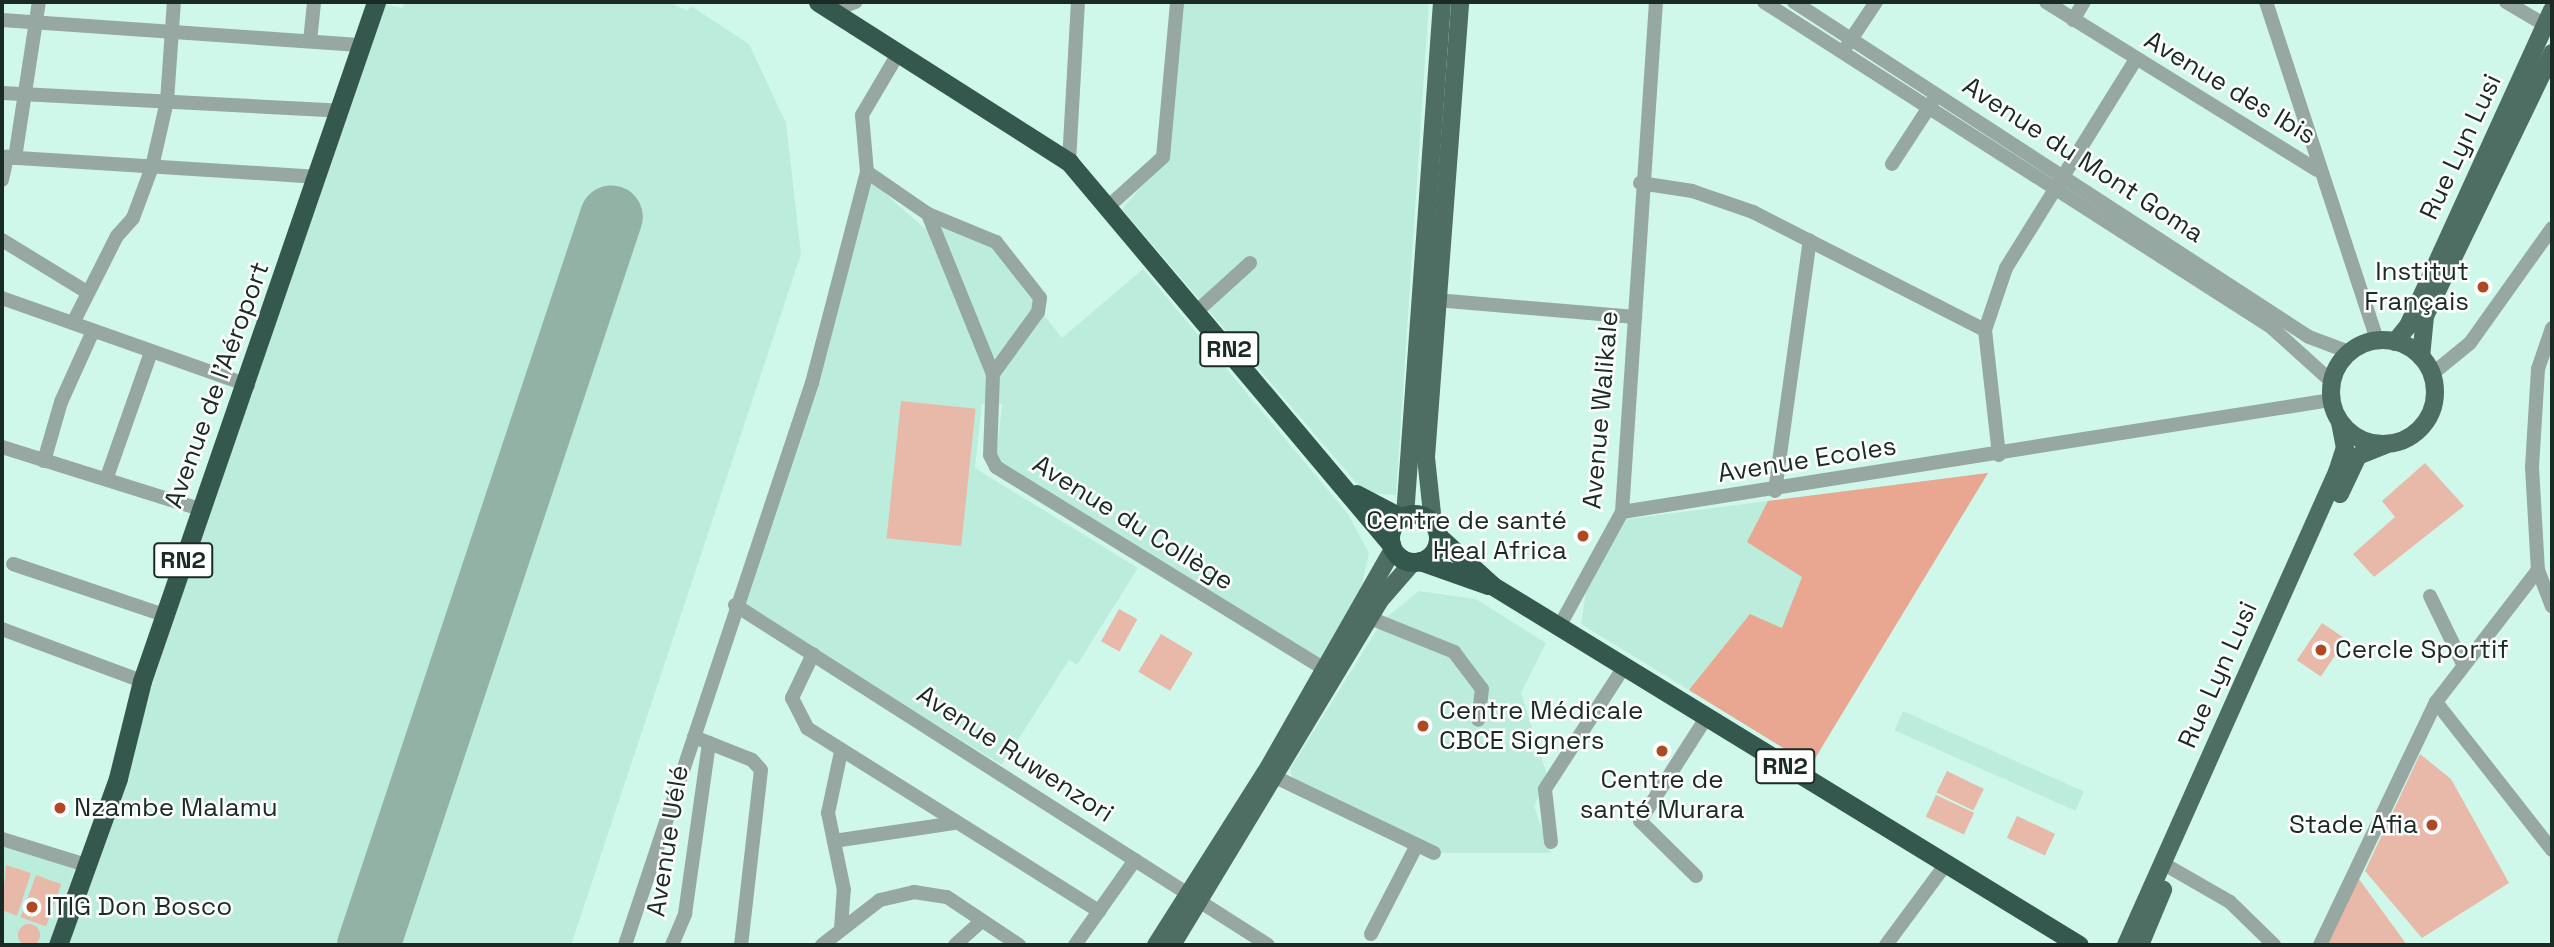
<!DOCTYPE html>
<html>
<head>
<meta charset="utf-8">
<style>
	body { margin:0 }
	#map { position:relative; width:2554px; height:947px; overflow:hidden; background:#d0f8ea; font-family:"Space Grotesk",sans-serif }
	div>[style] { position:absolute }
	[style*='--x'] { left:calc(var(--x)*1px); top:calc(var(--y)*1px); width:calc(var(--w)*1px); rotate:calc(var(--a)*1deg) }
	.built>* { inset:0; background:#bceddc; transform-origin:0 0 }
	.green>* { inset:0; background:#e8b8a9; transform-origin:0 0 }
	.round { border-radius:50% }
	.forest>* { inset:0; background:#e9a690 }
	.runway>* { height:63px; margin:-31.5px; padding:0 31.5px; transform-origin:31.5px; border-radius:31.5px; background:#92b2a6 }
	.minor>* { height:14px; margin:-7px; padding:0 7px; transform-origin:7px; border-radius:7px; background:#97a7a1 }
	.major>* { height:18px; margin:-9px; padding:0 9px; transform-origin:9px; border-radius:9px; background:#4e6d63 }
	.major>.ring { margin:-9px; padding:0; box-sizing:content-box; background:none; border:18px solid #4e6d63; border-radius:50% }
	.highway>* { height:19px; margin:-9.5px; padding:0 9.5px; transform-origin:9.5px; border-radius:9.5px; background:#34584d }
	.highway>.ring { margin:-9.5px; padding:0; box-sizing:content-box; background:none; border:19px solid #34584d; border-radius:50% }
	.dots>* { width:19px; height:19px; translate:-50% -50%; box-sizing:border-box; border:4px solid #fff; border-radius:50% }
	span { translate:-50% -50%; white-space:nowrap; text-align:center; line-height:1.15; -webkit-text-stroke:5px #fff; paint-order:stroke }
	.shield-label span { padding:2px 5px; background:#fff; border:2px solid; border-radius:5px; -webkit-text-stroke-width:0 }
	.shield-label { font-size:24px; color:#1a2a25; font-weight:700 }
	.street-label { font-size:26px; color:#1a2a25 }
	.poi-label { font-size:26px; color:#1a2a25 }
	.right { translate:-100% -50%; text-align:right }
	.left { translate:0 -50%; text-align:left }
	.frame { position:absolute; inset:0; border:4px solid #1a2a25; pointer-events:none }
</style>
</head>
<body>
<div id="map">
	<div class="built">
		<div style="clip-path:polygon(405px 2px,670px 2px,687px 11px,691px 6px,749px 44px,786px 123px,801px 254px,571px 945px,62px 945px,385px 4px,402px 8px)"></div>
		<div style="clip-path:polygon(1183px 2px,1429px 2px,1396px 495px,1365px 493px,1122px 209px,1165px 160px)"></div>
		<div style="clip-path:polygon(869px 179px,924px 228px,951px 227px,991px 247px,1062px 338px,1143px 269px,1348px 514px,1369px 553px,1359px 598px,1326px 664px,996px 460px,1002px 404px,982px 404px,975px 468px,1138px 568px,1077px 665px,1069px 660px,1002px 765px,742px 605px)"></div>
		<div style="clip-path:polygon(1988px 473px,1811px 765px,1581px 624px,1587px 586px,1627px 519px)"></div>
		<div style="clip-path:polygon(1419px 591px,1476px 599px,1546px 643px,1521px 693px,1548px 778px,1534px 806px,1551px 853px,1441px 853px,1293px 780px,1290px 769px,1383px 620px)"></div>
		<div style="left:1903px;top:711px;width:198px;height:21px;rotate:24deg"></div>
		<div style="clip-path:polygon(2px 847px,75px 868px,50px 945px,2px 945px)"></div>
	</div>
	<div class="green">
		<div style="left:901px;top:401px;width:75px;height:138px;rotate:6deg"></div>
		<div style="clip-path:polygon(2425px 463px,2464px 506px,2374px 577px,2353px 554px,2395px 517px,2382px 501px)"></div>
		<div style="left:1119px;top:609px;width:21px;height:37px;rotate:29deg"></div>
		<div style="left:2322px;top:623px;width:29px;height:45px;rotate:34deg"></div>
		<div style="left:1161px;top:634px;width:37px;height:44px;rotate:31deg"></div>
		<div style="clip-path:polygon(2420px 754px,2451px 779px,2509px 883px,2422px 938px,2365px 871px)"></div>
		<div style="left:1947px;top:771px;width:41px;height:24px;rotate:26deg"></div>
		<div style="left:1936px;top:795px;width:42px;height:24px;rotate:25deg"></div>
		<div style="left:2017px;top:816px;width:42px;height:24px;rotate:25deg"></div>
		<div style="clip-path:polygon(6px 865px,31px 873px,17px 916px,2px 910px)"></div>
		<div style="left:36px;top:875px;width:27px;height:45px;rotate:20deg"></div>
		<div style="clip-path:polygon(2359px 879px,2407px 945px,2324px 945px)"></div>
		<div class="round" style="left:18px;top:924px;width:22px;height:22px"></div>
	</div>
	<div class="forest">
		<div style="clip-path:polygon(1988px 473px,1811px 765px,1689px 690px,1750px 614px,1782px 628px,1802px 577px,1747px 542px,1768px 501px)"></div>
	</div>
	<div class="runway">
		<div style="--x:368;--y:945;--w:768;--a:-71.57"></div>
	</div>
	<div class="minor">
		<div style="--x:1764;--y:2;--w:602;--a:32.66"></div>
		<div style="--x:2271;--y:327;--w:81;--a:42"></div>
		<div style="--x:1794;--y:2;--w:614;--a:33.04"></div>
		<div style="--x:2309;--y:337;--w:43;--a:20.6"></div>
		<div style="--x:2046;--y:2;--w:319;--a:31.8"></div>
		<div style="--x:2266;--y:2;--w:356;--a:71.8"></div>
		<div style="--x:2506;--y:2;--w:53;--a:30.4"></div>
		<div style="--x:832;--y:11;--w:25;--a:-21"></div>
		<div style="--x:2;--y:20;--w:361;--a:4"></div>
		<div style="--x:2073;--y:20;--w:21;--a:-59"></div>
		<div style="--x:310;--y:41;--w:39;--a:-84"></div>
		<div style="--x:1848;--y:44;--w:50;--a:-56.3"></div>
		<div style="--x:2;--y:93;--w:339;--a:3"></div>
		<div style="--x:2;--y:157;--w:317;--a:3.6"></div>
		<div style="--x:15;--y:158;--w:158;--a:-81.3"></div>
		<div style="--x:1069;--y:162;--w:160;--a:-86.8"></div>
		<div style="--x:1892;--y:164;--w:75;--a:-56.9"></div>
		<div style="--x:867;--y:172;--w:74;--a:34.5"></div>
		<div style="--x:928;--y:214;--w:74;--a:22.4"></div>
		<div style="--x:996;--y:242;--w:71;--a:51.8"></div>
		<div style="--x:1040;--y:298;--w:14;--a:98"></div>
		<div style="--x:1038;--y:312;--w:77;--a:126"></div>
		<div style="--x:2;--y:180;--w:24;--a:-78"></div>
		<div style="--x:1640;--y:183;--w:53;--a:8.7"></div>
		<div style="--x:1692;--y:191;--w:65;--a:19"></div>
		<div style="--x:1753;--y:212;--w:260;--a:27"></div>
		<div style="--x:1109;--y:206;--w:73;--a:-42.2"></div>
		<div style="--x:1163;--y:157;--w:156;--a:-84.8"></div>
		<div style="--x:928;--y:214;--w:173;--a:67.9"></div>
		<div style="--x:993;--y:374;--w:81;--a:92.1"></div>
		<div style="--x:990;--y:455;--w:13;--a:63"></div>
		<div style="--x:996;--y:467;--w:387;--a:31.6"></div>
		<div style="--x:2;--y:240;--w:100;--a:31.5"></div>
		<div style="--x:2;--y:298;--w:261;--a:19.5"></div>
		<div style="--x:1436;--y:300;--w:200;--a:4.9"></div>
		<div style="--x:1196;--y:312;--w:73;--a:-42.2"></div>
		<div style="--x:73;--y:323;--w:97;--a:-63.2"></div>
		<div style="--x:117;--y:236;--w:24;--a:-48"></div>
		<div style="--x:133;--y:218;--w:54;--a:-69.6"></div>
		<div style="--x:152;--y:167;--w:68;--a:-77.2"></div>
		<div style="--x:167;--y:101;--w:99;--a:-86"></div>
		<div style="--x:2552;--y:328;--w:43;--a:108.9"></div>
		<div style="--x:2538;--y:369;--w:98;--a:93.5"></div>
		<div style="--x:2532;--y:467;--w:103;--a:86.7"></div>
		<div style="--x:2538;--y:570;--w:39;--a:69"></div>
		<div style="--x:2432;--y:374;--w:49;--a:-39.2"></div>
		<div style="--x:2470;--y:343;--w:141;--a:-54.5"></div>
		<div style="--x:2;--y:447;--w:207;--a:17.4"></div>
		<div style="--x:1999;--y:455;--w:126;--a:-96.4"></div>
		<div style="--x:1985;--y:330;--w:65;--a:-71.3"></div>
		<div style="--x:2006;--y:268;--w:246;--a:-58.1"></div>
		<div style="--x:44;--y:461;--w:61;--a:-73.9"></div>
		<div style="--x:61;--y:402;--w:78;--a:-65.7"></div>
		<div style="--x:107;--y:477;--w:133;--a:-70.6"></div>
		<div style="--x:1775;--y:491;--w:253;--a:-82.1"></div>
		<div style="--x:1622;--y:512;--w:718;--a:-8.98"></div>
		<div style="--x:13;--y:564;--w:159;--a:18.7"></div>
		<div style="--x:2430;--y:596;--w:73;--a:64.1"></div>
		<div style="--x:735;--y:605;--w:632;--a:32.53"></div>
		<div style="--x:1370;--y:618;--w:91;--a:22"></div>
		<div style="--x:1454;--y:652;--w:46;--a:52.9"></div>
		<div style="--x:1482;--y:689;--w:31;--a:97"></div>
		<div style="--x:1559;--y:627;--w:131;--a:-61.3"></div>
		<div style="--x:1622;--y:512;--w:511;--a:-86.19"></div>
		<div style="--x:2;--y:629;--w:149;--a:20.4"></div>
		<div style="--x:813;--y:654;--w:49;--a:115.5"></div>
		<div style="--x:792;--y:698;--w:34;--a:63"></div>
		<div style="--x:807;--y:728;--w:345;--a:32.1"></div>
		<div style="--x:2436;--y:702;--w:188;--a:51.9"></div>
		<div style="--x:694;--y:737;--w:62;--a:21.6"></div>
		<div style="--x:752;--y:760;--w:13;--a:48"></div>
		<div style="--x:761;--y:770;--w:176;--a:96.5"></div>
		<div style="--x:1267;--y:773;--w:185;--a:25.6"></div>
		<div style="--x:2;--y:839;--w:88;--a:17.2"></div>
		<div style="--x:834;--y:841;--w:121;--a:-8.5"></div>
		<div style="--x:1551;--y:842;--w:53;--a:-96.5"></div>
		<div style="--x:1545;--y:789;--w:145;--a:-57.1"></div>
		<div style="--x:2164;--y:864;--w:76;--a:29.9"></div>
		<div style="--x:2230;--y:902;--w:62;--a:44.3"></div>
		<div style="--x:1696;--y:876;--w:78;--a:-135.5"></div>
		<div style="--x:1640;--y:821;--w:122;--a:-57.3"></div>
		<div style="--x:841;--y:929;--w:39;--a:-86"></div>
		<div style="--x:844;--y:890;--w:79;--a:-101.7"></div>
		<div style="--x:828;--y:813;--w:62;--a:-78"></div>
		<div style="--x:1371;--y:934;--w:100;--a:-62.7"></div>
		<div style="--x:625;--y:945;--w:592;--a:-71.6"></div>
		<div style="--x:812;--y:383;--w:218;--a:-75.4"></div>
		<div style="--x:867;--y:172;--w:57;--a:-95"></div>
		<div style="--x:862;--y:115;--w:71;--a:-59.5"></div>
		<div style="--x:672;--y:945;--w:34;--a:-67"></div>
		<div style="--x:685;--y:914;--w:173;--a:-82"></div>
		<div style="--x:822;--y:945;--w:73;--a:-37.8"></div>
		<div style="--x:880;--y:900;--w:35;--a:-13"></div>
		<div style="--x:914;--y:892;--w:33;--a:9"></div>
		<div style="--x:947;--y:897;--w:87;--a:33.7"></div>
		<div style="--x:955;--y:945;--w:36;--a:-42"></div>
		<div style="--x:1075;--y:945;--w:104;--a:-54.8"></div>
		<div style="--x:1886;--y:945;--w:101;--a:-53.5"></div>
		<div style="--x:2320;--y:945;--w:269;--a:-64.5"></div>
		<div style="--x:2436;--y:702;--w:167;--a:-52.3"></div>
	</div>
	<div class="major">
		<div class="ring" style="left:2331px;top:340px;width:86px;height:86px"></div>
		<div style="--x:2395;--y:342;--w:21;--a:-51"></div>
		<div style="--x:2408;--y:326;--w:347;--a:-65.5"></div>
		<div style="--x:2421;--y:357;--w:41;--a:-84.4"></div>
		<div style="--x:2425;--y:316;--w:292;--a:-64.2"></div>
		<div style="--x:2340;--y:494;--w:42;--a:-64.7"></div>
		<div style="--x:2358;--y:456;--w:29;--a:-22"></div>
		<div style="--x:1405;--y:516;--w:515;--a:-85.88"></div>
		<div style="--x:1433;--y:523;--w:66;--a:-96.1"></div>
		<div style="--x:1426;--y:457;--w:456;--a:-85.7"></div>
		<div style="--x:1156;--y:945;--w:205;--a:-57.6"></div>
		<div style="--x:1266;--y:772;--w:257;--a:-60.3"></div>
		<div style="--x:1172;--y:945;--w:403;--a:-58.9"></div>
		<div style="--x:1380;--y:600;--w:50;--a:-49"></div>
		<div style="--x:2126;--y:945;--w:518;--a:-65.96"></div>
		<div style="--x:2337;--y:472;--w:25;--a:-72"></div>
		<div style="--x:2345;--y:448;--w:26;--a:-101"></div>
		<div style="--x:2140;--y:945;--w:60;--a:-67.3"></div>
	</div>
	<div class="highway">
		<div style="--x:818;--y:2;--w:298;--a:32.5"></div>
		<div style="--x:1069;--y:162;--w:500;--a:49.9"></div>
		<div style="--x:1356;--y:494;--w:52;--a:27.6"></div>
		<div class="ring" style="left:1390px;top:514px;width:29px;height:29px"></div>
		<div style="--x:1438;--y:536;--w:74;--a:42.3"></div>
		<div style="--x:1493;--y:586;--w:687;--a:31.49"></div>
		<div style="--x:1420;--y:561;--w:72;--a:19.4"></div>
		<div style="--x:58;--y:945;--w:177;--a:-70.2"></div>
		<div style="--x:118;--y:778;--w:100;--a:-76.1"></div>
		<div style="--x:142;--y:681;--w:718;--a:-70.98"></div>
	</div>
	<div class="dots">
		<div style="left:2483px;top:287px;background:#b04824"></div>
		<div style="left:1583px;top:536px;background:#b04824"></div>
		<div style="left:2321px;top:650px;background:#b04824"></div>
		<div style="left:1423px;top:726px;background:#b04824"></div>
		<div style="left:1662px;top:751px;background:#b04824"></div>
		<div style="left:60px;top:808px;background:#b04824"></div>
		<div style="left:2432px;top:825px;background:#b04824"></div>
		<div style="left:32px;top:907px;background:#b04824"></div>
	</div>
	<div class="shield-label">
		<span style="left:1229px;top:349px">RN2</span>
		<span style="left:183px;top:560px">RN2</span>
		<span style="left:1785px;top:766px">RN2</span>
	</div>
	<div class="street-label">
		<span style="left:2230px;top:88px;rotate:31deg">Avenue des Ibis</span>
		<span style="left:2461px;top:147px;rotate:-65deg">Rue Lyn Lusi</span>
		<span style="left:2083px;top:160px;rotate:33deg">Avenue du Mont Goma</span>
		<span style="left:217px;top:385px;rotate:-70deg">Avenue de l'Aéroport</span>
		<span style="left:1601px;top:410px;rotate:-85deg">Avenue Walikale</span>
		<span style="left:1807px;top:460px;rotate:-9deg">Avenue Ecoles</span>
		<span style="left:1133px;top:523px;rotate:32deg">Avenue du Collège</span>
		<span style="left:2218px;top:675px;rotate:-66deg">Rue Lyn Lusi</span>
		<span style="left:1015px;top:754px;rotate:33deg">Avenue Ruwenzori</span>
		<span style="left:668px;top:841px;rotate:-81deg">Avenue Uélé</span>
	</div>
	<div class="poi-label">
		<span class="right" style="left:2469px;top:287px">Institut<br>Français</span>
		<span class="right" style="left:1567px;top:536px">Centre de santé<br>Heal Africa</span>
		<span class="left" style="left:2335px;top:650px">Cercle Sportif</span>
		<span class="left" style="left:1439px;top:726px">Centre Médicale<br>CBCE Signers</span>
		<span style="left:1662px;top:795px">Centre de<br>santé Murara</span>
		<span class="left" style="left:74px;top:808px">Nzambe Malamu</span>
		<span class="right" style="left:2418px;top:825px">Stade Afia</span>
		<span class="left" style="left:46px;top:907px">ITIG Don Bosco</span>
	</div>
	<div class="frame"></div>
</div>
</body>
</html>
